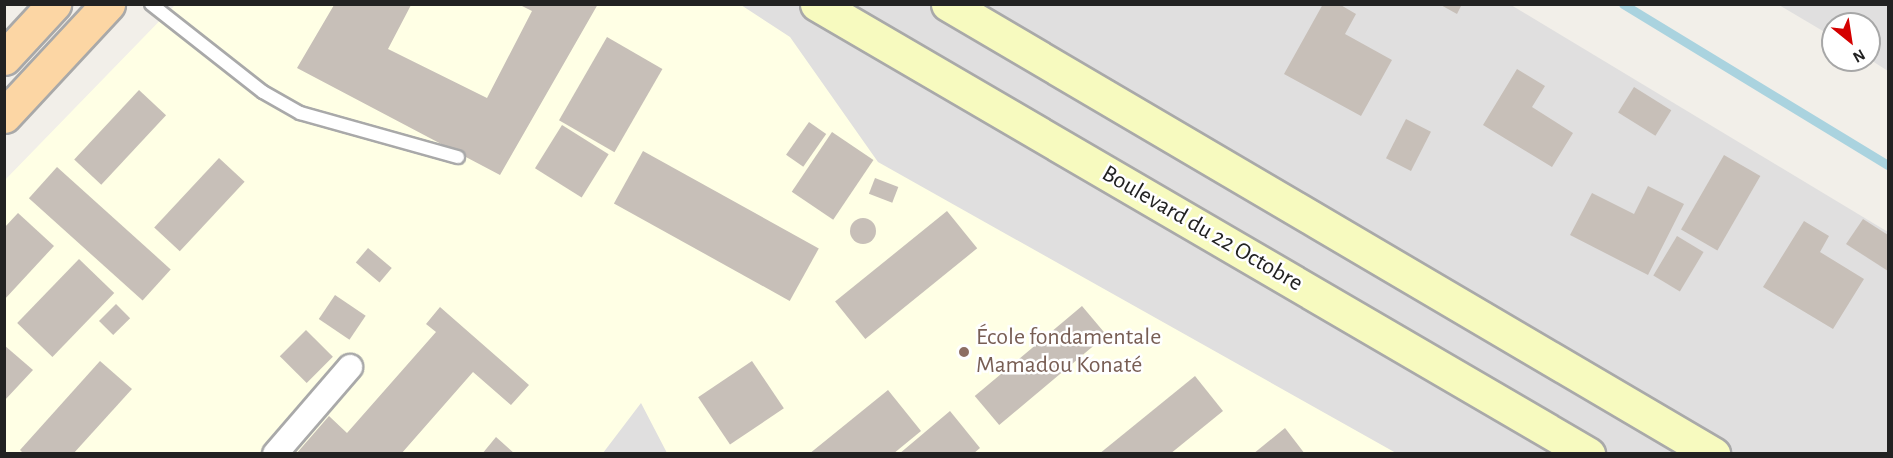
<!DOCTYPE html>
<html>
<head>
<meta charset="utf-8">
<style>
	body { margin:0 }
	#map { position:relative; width:1893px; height:458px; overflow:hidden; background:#f2efe9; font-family:"Alegreya Sans",sans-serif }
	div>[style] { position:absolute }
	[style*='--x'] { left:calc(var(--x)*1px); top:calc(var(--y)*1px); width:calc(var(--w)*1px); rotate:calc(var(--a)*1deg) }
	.residential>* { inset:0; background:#e0dfdf }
	.education>* { inset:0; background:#ffffe5 }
	.stream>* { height:9px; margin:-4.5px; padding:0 4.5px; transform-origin:4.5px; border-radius:4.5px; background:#aad3df }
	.building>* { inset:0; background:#c7bfb8; transform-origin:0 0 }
	.round { border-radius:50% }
	.roads { filter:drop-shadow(2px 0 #a9a9a9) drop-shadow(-2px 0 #a9a9a9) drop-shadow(0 2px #a9a9a9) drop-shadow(0 -2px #a9a9a9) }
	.service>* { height:12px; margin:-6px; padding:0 6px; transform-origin:6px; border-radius:6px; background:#fff }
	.minor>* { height:24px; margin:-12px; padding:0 12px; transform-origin:12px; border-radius:12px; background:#fff }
	.secondary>* { height:33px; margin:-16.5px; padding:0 16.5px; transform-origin:16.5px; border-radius:16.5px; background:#f7fabf }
	.primary>* { height:33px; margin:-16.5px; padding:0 16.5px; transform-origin:16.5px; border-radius:16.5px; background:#fcd6a4 }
	.dots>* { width:16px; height:16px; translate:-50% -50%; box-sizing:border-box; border:3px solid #fff; border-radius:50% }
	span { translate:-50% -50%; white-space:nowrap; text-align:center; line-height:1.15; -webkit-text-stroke:5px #fff; paint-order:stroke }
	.street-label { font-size:24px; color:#222 }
	.education-label { font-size:24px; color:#785e54 }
	.left { translate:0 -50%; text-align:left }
	.frame { position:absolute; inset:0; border:6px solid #222; pointer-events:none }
	.north { position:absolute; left:1821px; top:12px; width:60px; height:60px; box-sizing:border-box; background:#fff; border:2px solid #a7a7a7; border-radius:50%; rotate:150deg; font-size:16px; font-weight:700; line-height:24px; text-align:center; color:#222 }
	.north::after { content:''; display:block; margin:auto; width:21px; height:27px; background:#d40000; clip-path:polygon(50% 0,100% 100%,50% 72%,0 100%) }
</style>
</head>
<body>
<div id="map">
	<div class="residential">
		<div style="clip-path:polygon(180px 5px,1511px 5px,1888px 232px,1888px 453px,5px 453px,4px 195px)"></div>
		<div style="clip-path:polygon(1779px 5px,1888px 5px,1888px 71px,1869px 59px,1869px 24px,1833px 24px,1833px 37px)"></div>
	</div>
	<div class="education">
		<div style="clip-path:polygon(175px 5px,741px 5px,790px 37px,878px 162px,1396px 453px,667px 453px,641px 403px,603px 453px,5px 453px,4px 181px)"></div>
	</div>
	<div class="stream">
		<div style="--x:1623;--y:4;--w:310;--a:31.3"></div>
	</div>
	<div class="building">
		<div style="clip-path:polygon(518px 4px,598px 4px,500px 175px,297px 68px,334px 5px,411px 5px,388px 49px,487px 98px,532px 11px)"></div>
		<div style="clip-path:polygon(1323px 4px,1339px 4px,1356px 14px,1345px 34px,1392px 60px,1361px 116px,1284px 74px)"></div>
		<div style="clip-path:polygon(1439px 4px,1462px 4px,1457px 14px)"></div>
		<div style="left:607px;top:37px;width:64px;height:96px;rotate:30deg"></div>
		<div style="clip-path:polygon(1517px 69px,1545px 86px,1532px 107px,1573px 133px,1552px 167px,1483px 125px)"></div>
		<div style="left:1634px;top:87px;width:44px;height:30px;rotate:32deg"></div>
		<div style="left:139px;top:90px;width:37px;height:95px;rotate:43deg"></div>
		<div style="left:1406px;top:119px;width:28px;height:44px;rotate:27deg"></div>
		<div style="left:809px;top:122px;width:21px;height:40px;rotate:35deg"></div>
		<div style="left:562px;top:125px;width:55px;height:51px;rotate:32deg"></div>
		<div style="left:832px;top:132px;width:50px;height:72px;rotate:34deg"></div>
		<div style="left:643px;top:151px;width:201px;height:60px;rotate:29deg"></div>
		<div style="left:1724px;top:155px;width:42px;height:86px;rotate:30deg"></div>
		<div style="left:219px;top:158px;width:35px;height:95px;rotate:43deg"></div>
		<div style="left:57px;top:167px;width:153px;height:42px;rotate:42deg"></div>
		<div style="left:875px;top:178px;width:25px;height:17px;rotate:21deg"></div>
		<div style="clip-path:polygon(1648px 186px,1684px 204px,1648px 275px,1570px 235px,1592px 193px,1634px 214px)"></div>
		<div style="left:947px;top:211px;width:48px;height:144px;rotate:51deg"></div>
		<div style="clip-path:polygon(18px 213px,54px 246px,4px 300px,4px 228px)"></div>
		<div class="round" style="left:850px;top:218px;width:26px;height:26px"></div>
		<div style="clip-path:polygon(1863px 219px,1888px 235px,1888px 271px,1846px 244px)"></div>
		<div style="clip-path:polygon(1804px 221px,1829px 236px,1820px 252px,1864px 279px,1833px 329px,1763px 287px)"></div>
		<div style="left:1677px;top:236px;width:31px;height:46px;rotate:31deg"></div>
		<div style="left:368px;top:248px;width:31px;height:19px;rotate:40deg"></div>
		<div style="left:79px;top:259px;width:49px;height:89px;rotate:44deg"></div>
		<div style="left:335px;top:295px;width:37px;height:29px;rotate:34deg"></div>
		<div style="left:116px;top:304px;width:20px;height:24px;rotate:45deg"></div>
		<div style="left:1082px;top:306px;width:38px;height:140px;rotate:50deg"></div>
		<div style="clip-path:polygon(440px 307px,529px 385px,511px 405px,473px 372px,401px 454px,296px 454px,329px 416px,347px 433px,436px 332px,426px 324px)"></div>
		<div style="left:306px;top:330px;width:38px;height:37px;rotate:45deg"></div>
		<div style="clip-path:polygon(4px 345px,33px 370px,4px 401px)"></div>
		<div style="clip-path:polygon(100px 361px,132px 389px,73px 454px,24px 454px,20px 450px)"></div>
		<div style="left:752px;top:361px;width:57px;height:65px;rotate:56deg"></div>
		<div style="clip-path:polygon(1195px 376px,1223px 411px,1170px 454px,1099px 454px)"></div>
		<div style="clip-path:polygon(888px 390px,921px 431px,893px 454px,809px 454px)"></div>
		<div style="clip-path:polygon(950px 411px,980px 448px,973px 454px,899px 454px)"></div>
		<div style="clip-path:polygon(1285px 428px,1305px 454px,1253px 454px)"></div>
		<div style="clip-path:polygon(496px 437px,515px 454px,482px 454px)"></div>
	</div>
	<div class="roads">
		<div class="service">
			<div style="--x:151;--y:4;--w:142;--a:38.2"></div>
			<div style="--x:263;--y:92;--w:43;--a:29.6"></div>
			<div style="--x:300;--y:113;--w:164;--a:15.6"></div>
		</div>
		<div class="minor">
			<div style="--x:275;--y:454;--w:115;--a:-49.2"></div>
		</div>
		<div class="secondary">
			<div style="--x:817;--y:4;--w:893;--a:30.27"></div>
			<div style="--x:948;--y:4;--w:888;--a:30.47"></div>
		</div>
		<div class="primary">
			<div style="--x:4;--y:58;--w:74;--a:-47.2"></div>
			<div style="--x:4;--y:116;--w:153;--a:-47.1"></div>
		</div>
	</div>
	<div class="dots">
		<div style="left:964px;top:352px;background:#8d6e63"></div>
	</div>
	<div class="street-label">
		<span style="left:1202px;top:229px;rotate:30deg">Boulevard du 22 Octobre</span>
	</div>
	<div class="education-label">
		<span class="left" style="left:976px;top:352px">École fondamentale<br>Mamadou Konaté</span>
	</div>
	<div class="frame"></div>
	<div class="north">N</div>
</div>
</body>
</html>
